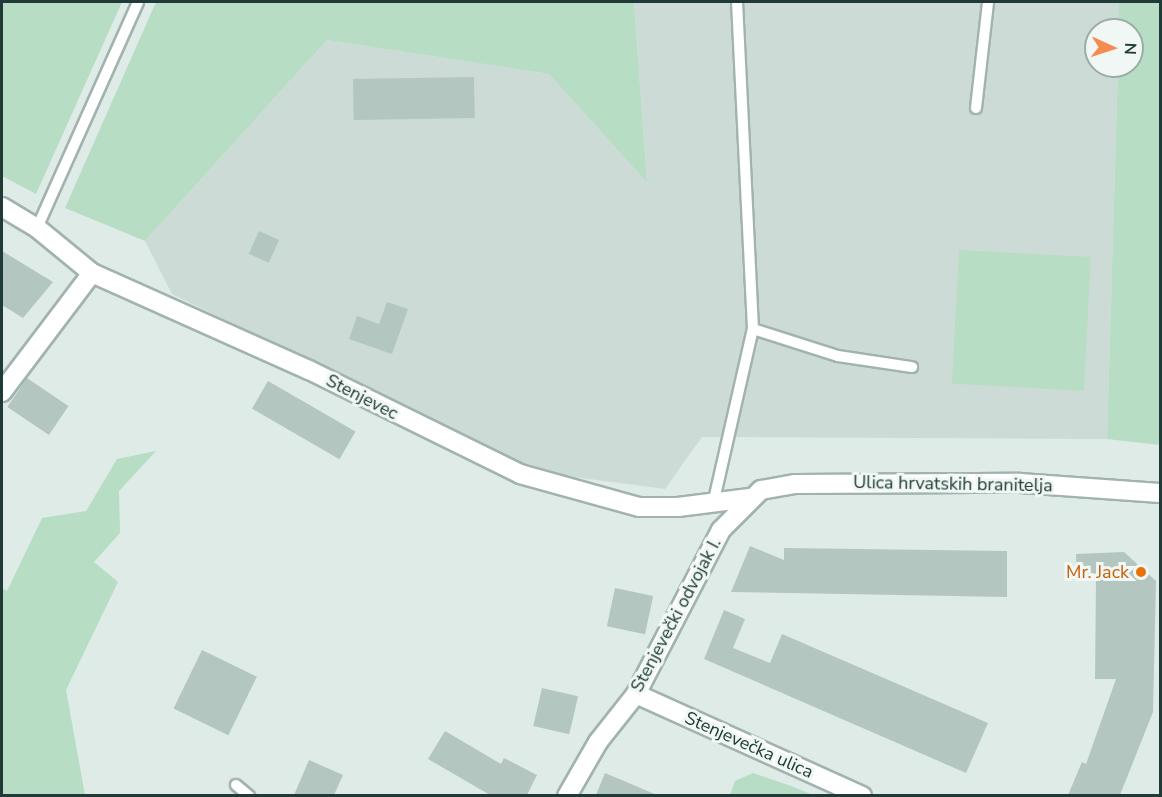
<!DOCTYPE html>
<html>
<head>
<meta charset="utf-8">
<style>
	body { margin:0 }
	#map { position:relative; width:1162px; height:797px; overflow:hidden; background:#dfebe7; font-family:"Nunito Sans",sans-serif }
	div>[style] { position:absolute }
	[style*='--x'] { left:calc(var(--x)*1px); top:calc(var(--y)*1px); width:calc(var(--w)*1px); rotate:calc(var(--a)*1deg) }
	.built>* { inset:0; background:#cddbd6 }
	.green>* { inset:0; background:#b7ddc5; transform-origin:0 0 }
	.building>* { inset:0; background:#b4c6c0; transform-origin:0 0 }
	.roads { filter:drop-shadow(2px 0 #a2b3af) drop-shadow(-2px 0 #a2b3af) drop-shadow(0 2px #a2b3af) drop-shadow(0 -2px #a2b3af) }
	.lane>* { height:10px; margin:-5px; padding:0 5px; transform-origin:5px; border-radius:5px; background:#fff }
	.street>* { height:18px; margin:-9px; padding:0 9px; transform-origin:9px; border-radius:9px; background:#fff }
	.dots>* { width:16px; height:16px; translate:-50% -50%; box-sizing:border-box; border:3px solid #f0f7f4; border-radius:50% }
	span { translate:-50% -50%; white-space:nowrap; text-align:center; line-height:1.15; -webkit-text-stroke:6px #f0f7f4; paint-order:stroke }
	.street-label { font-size:18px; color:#203b37 }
	.food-label { font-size:18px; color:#c56008 }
	.right { translate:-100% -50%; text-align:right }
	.frame { position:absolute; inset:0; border:3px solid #203b37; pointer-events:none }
	.north { position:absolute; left:1084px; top:18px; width:60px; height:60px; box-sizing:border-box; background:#f0f7f4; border:2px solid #9daca8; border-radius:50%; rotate:93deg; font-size:16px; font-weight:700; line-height:24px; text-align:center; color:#203b37 }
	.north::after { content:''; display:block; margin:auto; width:21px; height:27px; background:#f68b52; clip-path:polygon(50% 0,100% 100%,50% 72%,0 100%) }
</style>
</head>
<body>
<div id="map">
	<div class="built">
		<div style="clip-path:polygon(634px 2px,1119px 2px,1119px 30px,1096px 30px,1096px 66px,1118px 66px,1107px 439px,702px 437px,665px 489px,536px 472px,172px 294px,145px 241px,327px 40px,549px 74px,647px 181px)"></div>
	</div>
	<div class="green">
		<div style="clip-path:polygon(2px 2px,122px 2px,36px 194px,2px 176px)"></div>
		<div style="clip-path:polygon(156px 2px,634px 2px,647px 182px,549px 74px,327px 40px,145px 241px,65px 208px)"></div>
		<div style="clip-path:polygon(1119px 2px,1160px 2px,1160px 445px,1107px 439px,1118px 66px,1132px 66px,1132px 30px,1119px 30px)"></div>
		<div style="left:959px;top:250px;width:132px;height:134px;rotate:3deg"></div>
		<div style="clip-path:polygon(156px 451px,119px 491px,120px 533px,94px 562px,118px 582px,66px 690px,85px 795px,2px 795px,2px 588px,7px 591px,42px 518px,86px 511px,117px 459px)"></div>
		<div style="clip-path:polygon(753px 773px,791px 786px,813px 795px,730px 795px,735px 781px)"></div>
	</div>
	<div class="building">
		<div style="left:474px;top:77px;width:41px;height:121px;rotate:89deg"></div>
		<div style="left:259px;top:231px;width:22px;height:25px;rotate:24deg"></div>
		<div style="clip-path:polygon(2px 251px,53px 282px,23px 318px,2px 305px)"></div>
		<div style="clip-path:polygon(387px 302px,408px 309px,392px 354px,349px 339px,357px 316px,379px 324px)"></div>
		<div style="left:27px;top:378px;width:50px;height:35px;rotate:34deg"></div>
		<div style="left:268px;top:381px;width:101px;height:32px;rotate:30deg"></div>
		<div style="clip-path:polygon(750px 546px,784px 560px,784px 548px,1007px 551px,1007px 597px,731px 592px)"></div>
		<div style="clip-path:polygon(1124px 552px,1156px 581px,1153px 712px,1120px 795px,1068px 795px,1082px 762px,1086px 764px,1116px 679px,1095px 679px,1096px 579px,1077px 580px,1076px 554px)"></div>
		<div style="left:615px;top:588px;width:39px;height:39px;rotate:12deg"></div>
		<div style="clip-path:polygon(724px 610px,745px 619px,733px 648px,770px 663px,782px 634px,988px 723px,966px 773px,704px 659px)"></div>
		<div style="left:202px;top:650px;width:61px;height:65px;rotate:26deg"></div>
		<div style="left:542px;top:688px;width:37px;height:39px;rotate:13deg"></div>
		<div style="clip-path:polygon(445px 731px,501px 764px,504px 758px,537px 775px,527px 795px,490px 795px,428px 759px)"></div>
		<div style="clip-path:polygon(309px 760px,343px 775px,334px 795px,294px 795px)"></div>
		<div style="clip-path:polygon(605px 773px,657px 795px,596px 795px)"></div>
	</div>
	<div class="roads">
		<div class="lane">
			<div style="--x:976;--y:108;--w:107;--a:-83.5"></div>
			<div style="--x:37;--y:228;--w:248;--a:-65.9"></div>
			<div style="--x:753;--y:329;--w:89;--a:17.6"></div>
			<div style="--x:838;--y:356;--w:75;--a:8.5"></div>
			<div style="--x:714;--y:500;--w:175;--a:-77.2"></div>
			<div style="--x:753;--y:329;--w:327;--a:-92.8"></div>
			<div style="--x:236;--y:785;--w:17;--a:40"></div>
		</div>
		<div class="street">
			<div style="--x:2;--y:207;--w:41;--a:31"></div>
			<div style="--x:37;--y:228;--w:71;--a:39.3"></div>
			<div style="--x:92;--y:273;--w:238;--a:24.1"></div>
			<div style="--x:309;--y:370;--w:235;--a:26.2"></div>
			<div style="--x:520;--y:474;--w:123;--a:15.5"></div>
			<div style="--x:639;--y:507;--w:39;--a:0"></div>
			<div style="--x:678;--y:507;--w:72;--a:-7.2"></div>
			<div style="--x:2;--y:392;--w:149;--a:-52.9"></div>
			<div style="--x:636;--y:694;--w:248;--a:24.3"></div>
			<div style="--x:567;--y:796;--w:62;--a:-60.1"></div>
			<div style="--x:598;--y:742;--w:61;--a:-51.6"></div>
			<div style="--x:636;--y:694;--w:185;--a:-62.6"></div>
			<div style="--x:721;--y:530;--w:57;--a:-45"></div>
			<div style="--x:761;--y:490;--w:35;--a:-10"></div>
			<div style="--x:795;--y:484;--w:225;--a:-0.3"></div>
			<div style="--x:1020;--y:483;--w:140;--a:4.1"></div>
		</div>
	</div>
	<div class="dots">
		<div style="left:1141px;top:572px;background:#e8710a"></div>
	</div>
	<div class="street-label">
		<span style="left:362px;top:397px;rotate:27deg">Stenjevec</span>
		<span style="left:953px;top:484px;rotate:1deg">Ulica hrvatskih branitelja</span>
		<span style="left:676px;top:615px;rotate:-62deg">Stenjevečki odvojak I.</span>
		<span style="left:749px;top:745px;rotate:24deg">Stenjevečka ulica</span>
	</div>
	<div class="food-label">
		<span class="right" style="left:1129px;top:572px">Mr. Jack</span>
	</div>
	<div class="frame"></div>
	<div class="north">N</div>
</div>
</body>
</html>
